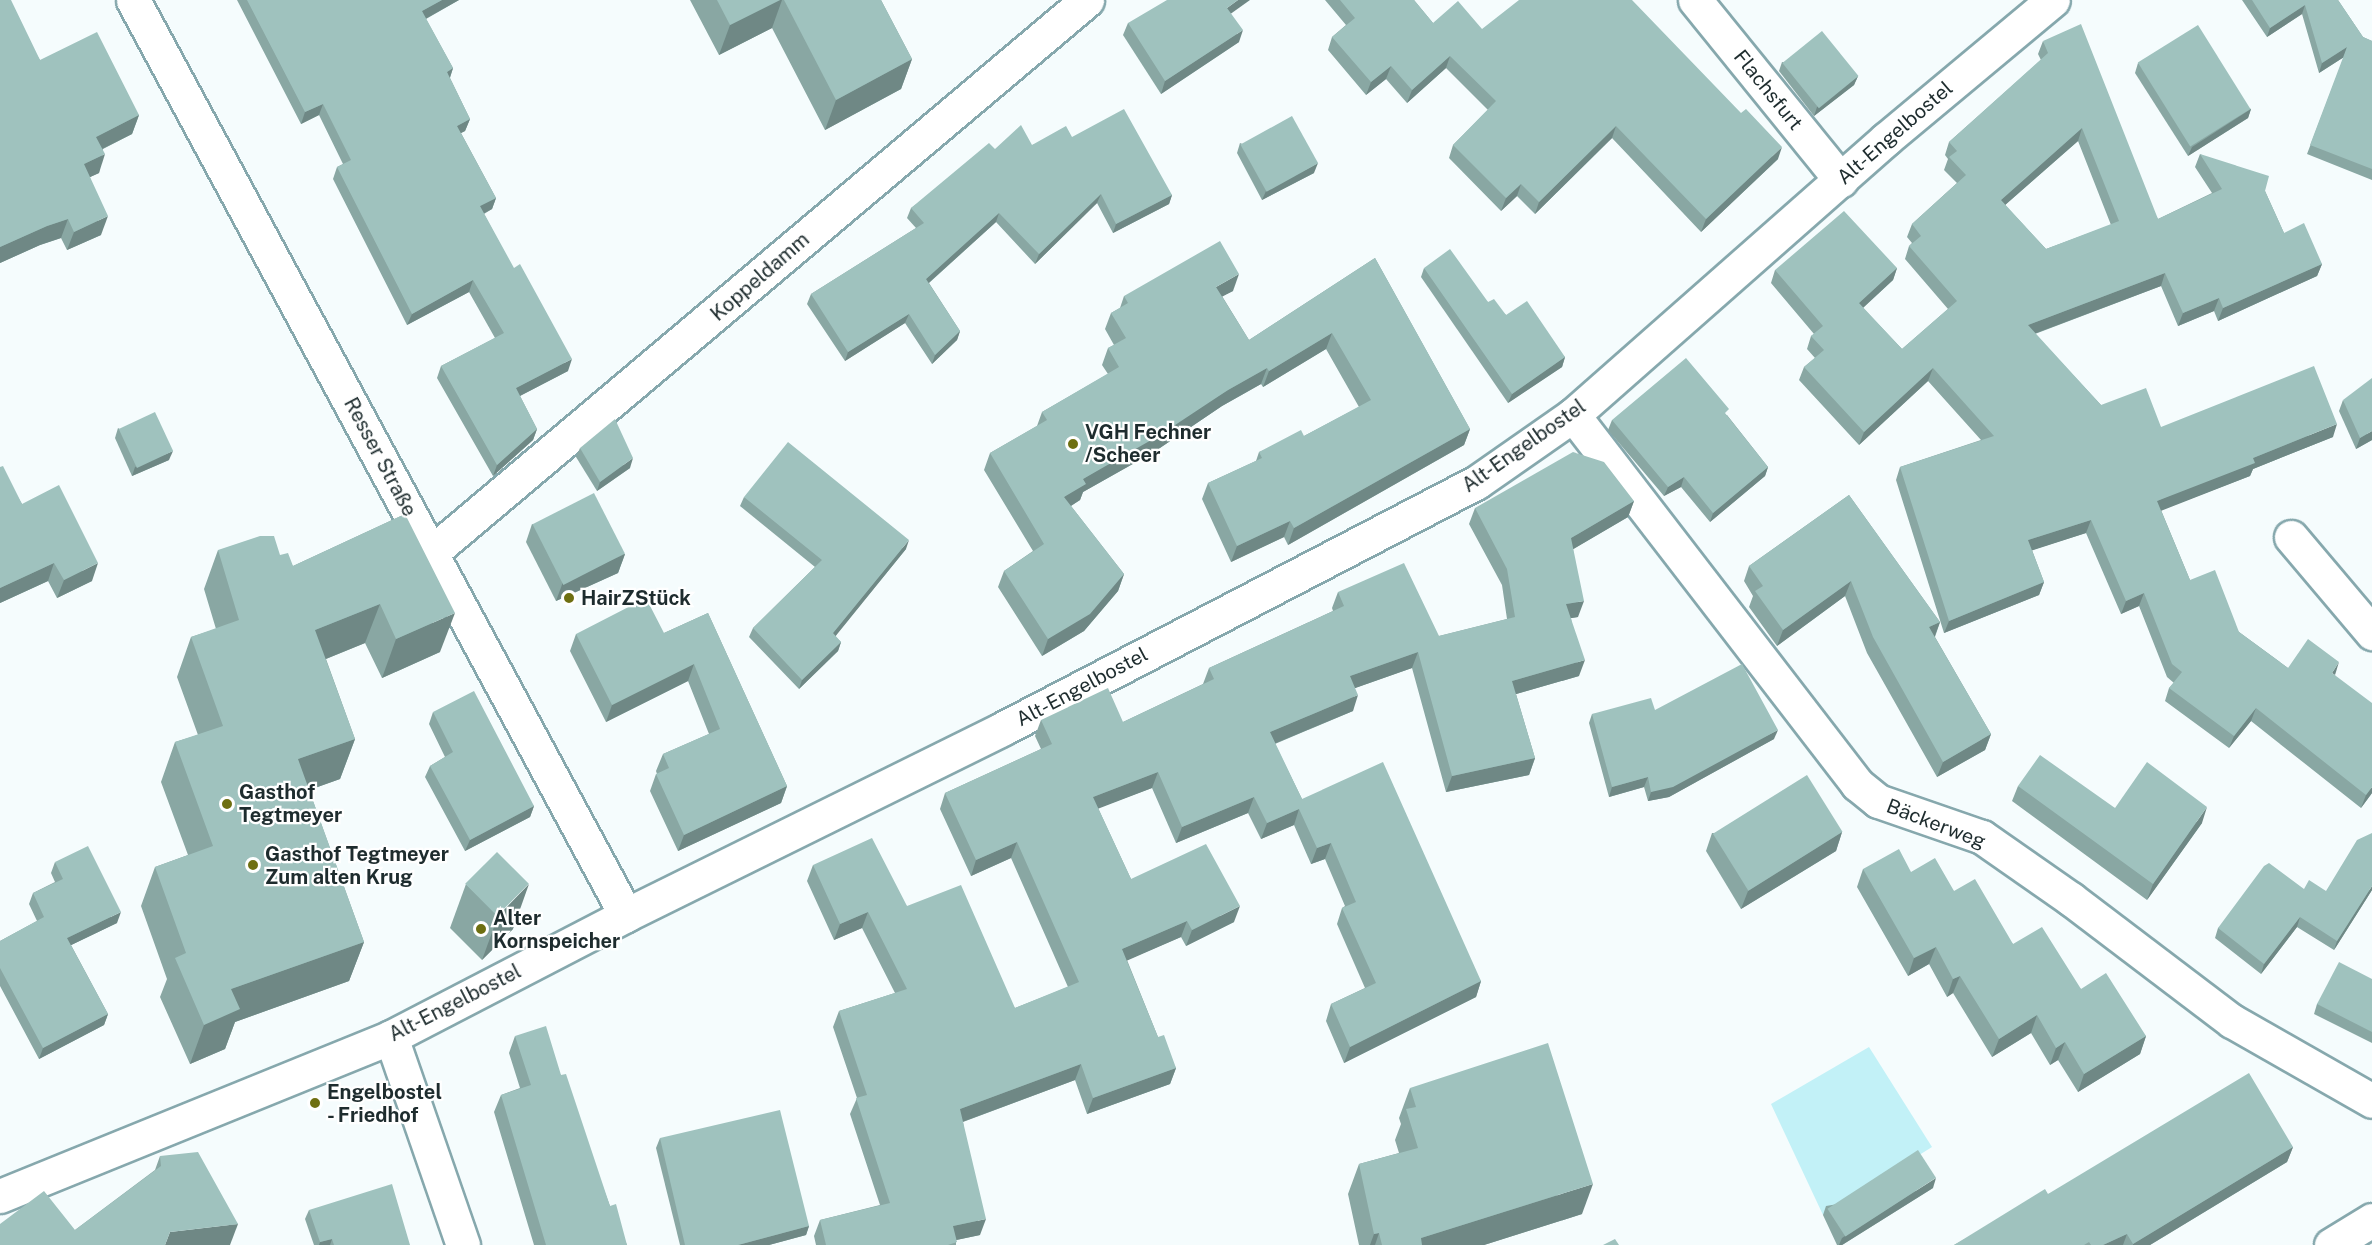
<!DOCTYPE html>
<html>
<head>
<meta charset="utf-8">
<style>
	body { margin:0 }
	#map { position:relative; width:2372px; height:1245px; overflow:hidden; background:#f5fcfd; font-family:"Public Sans",sans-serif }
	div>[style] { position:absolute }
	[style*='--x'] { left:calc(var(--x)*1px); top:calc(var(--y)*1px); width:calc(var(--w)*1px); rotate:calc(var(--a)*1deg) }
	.green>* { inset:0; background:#c2f1f7 }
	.roads { filter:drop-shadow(2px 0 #86a8ad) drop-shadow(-2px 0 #86a8ad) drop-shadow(0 2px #86a8ad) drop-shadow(0 -2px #86a8ad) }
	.minor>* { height:33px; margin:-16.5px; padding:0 16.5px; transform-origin:16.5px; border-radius:16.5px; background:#fff }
	.tertiary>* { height:33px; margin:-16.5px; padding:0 16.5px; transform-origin:16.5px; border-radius:16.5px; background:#fff }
	.secondary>* { height:33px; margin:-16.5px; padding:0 16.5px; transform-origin:16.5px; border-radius:16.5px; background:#fff }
	.wall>* { inset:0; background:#89a7a3 }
	.shaded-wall>* { inset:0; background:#6f8885 }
	.building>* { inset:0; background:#9fc2be; transform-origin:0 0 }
	.dots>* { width:16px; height:16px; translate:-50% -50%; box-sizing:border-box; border:3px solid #fff; border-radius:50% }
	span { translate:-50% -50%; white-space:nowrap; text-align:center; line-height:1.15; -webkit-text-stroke:4.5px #fff; paint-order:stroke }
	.street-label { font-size:20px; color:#1e2c2e }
	.poi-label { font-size:20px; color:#1e2c2e; font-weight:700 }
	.left { translate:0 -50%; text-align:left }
</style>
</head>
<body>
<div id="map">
	<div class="green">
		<div style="clip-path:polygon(1869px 1047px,1932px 1147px,1823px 1215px,1771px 1104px)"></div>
	</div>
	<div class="roads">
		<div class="minor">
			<div style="--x:1695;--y:0;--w:232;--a:51"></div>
			<div style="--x:1573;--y:415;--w:466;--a:52.4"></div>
			<div style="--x:1857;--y:784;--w:27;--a:39"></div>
			<div style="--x:1878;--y:801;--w:110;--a:19.1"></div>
			<div style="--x:1982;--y:837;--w:108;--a:34.9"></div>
			<div style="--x:2071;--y:899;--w:202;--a:37.2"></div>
			<div style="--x:2232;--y:1021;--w:161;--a:29.7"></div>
			<div style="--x:2291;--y:537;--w:126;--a:49.8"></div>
			<div style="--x:431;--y:553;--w:858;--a:-40.13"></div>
			<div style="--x:391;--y:1037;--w:220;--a:70.9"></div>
			<div style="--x:2331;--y:1245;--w:48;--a:-31.4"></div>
		</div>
		<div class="tertiary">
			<div style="--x:626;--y:915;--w:419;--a:-26.3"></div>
			<div style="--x:1002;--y:729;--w:535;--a:-27.47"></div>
			<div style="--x:1477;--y:482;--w:117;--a:-34.9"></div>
			<div style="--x:1573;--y:415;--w:417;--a:-41.4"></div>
			<div style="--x:1886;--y:139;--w:217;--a:-39.8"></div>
		</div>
		<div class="secondary">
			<div style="--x:0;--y:1196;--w:422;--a:-22.1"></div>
			<div style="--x:391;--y:1037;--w:265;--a:-27.4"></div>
			<div style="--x:626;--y:915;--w:1039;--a:-118.32"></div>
		</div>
	</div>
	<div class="wall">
		<div style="clip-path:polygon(0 0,40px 60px,139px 115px,132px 134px,103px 149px,99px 173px,90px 177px,101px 235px,67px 250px,61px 238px,40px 245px,0 263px)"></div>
		<div style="clip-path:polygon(237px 0,459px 0,426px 19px,453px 68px,450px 78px,470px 119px,465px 131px,461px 133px,496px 198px,492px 209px,484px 214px,568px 371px,520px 396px,537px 429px,533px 440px,493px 476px,437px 378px,441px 366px,495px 338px,469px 292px,407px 325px,333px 179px,337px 167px,343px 164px,319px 115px,301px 124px)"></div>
		<div style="clip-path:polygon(690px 0,881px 0,912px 59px,901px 89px,825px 130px,772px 28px,719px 55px)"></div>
		<div style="clip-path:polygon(1325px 0,1414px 0,1433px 23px,1482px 29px,1778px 159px,1701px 232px,1612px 138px,1535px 214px,1517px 196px,1501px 211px,1449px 158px,1453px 145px,1488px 110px,1446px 68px,1407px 103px,1386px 79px,1366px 95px,1328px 50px,1332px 37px,1346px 25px)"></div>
		<div style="clip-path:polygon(2242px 0,2338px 0,2363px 37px,2372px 41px,2372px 180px,2307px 154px,2344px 57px,2319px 73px,2302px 14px,2267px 37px)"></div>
		<div style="clip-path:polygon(1231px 14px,1239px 42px,1161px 94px,1123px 35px,1128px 23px)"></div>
		<div style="clip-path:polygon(evenodd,2043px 41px,2158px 219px,2212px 193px,2195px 167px,2200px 154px,2265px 191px,2284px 233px,2322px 264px,2317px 276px,2218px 321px,2214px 311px,2178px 326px,2161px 286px,2035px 334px,2101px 405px,2161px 427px,2333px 437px,2253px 469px,2250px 476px,2161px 510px,2190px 580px,2239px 632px,2288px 668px,2335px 675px,2372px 793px,2361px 808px,2251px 721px,2229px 748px,2165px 701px,2169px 688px,2174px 683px,2167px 677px,2139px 606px,2121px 614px,2086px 533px,2032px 550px,2044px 582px,2039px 595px,1944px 633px,1896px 480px,1900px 467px,1981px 440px,1928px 381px,1859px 445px,1799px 380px,1804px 367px,1815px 358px,1807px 349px,1811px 336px,1814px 334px,1771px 283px,1775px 270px,1897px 268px,1893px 280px,1863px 308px,1902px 349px,1948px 309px,1905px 259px,1909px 246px,1912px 243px,1907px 237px,1912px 224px,1957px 183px,1944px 170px,1948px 159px,1945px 155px,1949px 142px,2041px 60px,2038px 54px,2043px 41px,2078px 141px,2111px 225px,2046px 249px,2005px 205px,2078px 141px)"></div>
		<div style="clip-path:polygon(1782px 62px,1858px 76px,1854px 85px,1814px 116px,1779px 71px)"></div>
		<div style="clip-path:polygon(2138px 63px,2251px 109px,2248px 118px,2188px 156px,2135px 73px)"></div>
		<div style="clip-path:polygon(1072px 137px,1172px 195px,1169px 204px,1113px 233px,1097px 203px,1035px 264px,996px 222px,929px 283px,960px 331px,957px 340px,932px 364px,905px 323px,845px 361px,807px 304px,811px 294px,916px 228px,907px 218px,911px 208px,995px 149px,1032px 145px)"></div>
		<div style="clip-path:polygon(1240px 143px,1314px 173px,1262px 200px,1237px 153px)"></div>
		<div style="clip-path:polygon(1375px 258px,1470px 429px,1464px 445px,1288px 545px,1284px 537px,1231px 562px,1202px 499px,1208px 483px,1256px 461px,1259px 452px,1304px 436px,1359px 407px,1326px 349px,1263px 387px,1261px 384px,1222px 406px,1154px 452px,1083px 492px,1080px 500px,1071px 506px,1124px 574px,1118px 591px,1084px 631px,1042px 656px,998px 587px,1004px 571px,1033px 551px,984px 470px,990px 453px,1037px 426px,1042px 412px,1108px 374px,1102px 365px,1108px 348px,1114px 345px,1105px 329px,1111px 313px,1120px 308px,1124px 296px,1233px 291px,1222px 296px,1249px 340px)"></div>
		<div style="clip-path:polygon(1424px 268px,1488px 302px,1565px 357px,1562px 367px,1508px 403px,1421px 277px)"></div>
		<div style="clip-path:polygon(2343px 400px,2372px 440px,2356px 449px,2339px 411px)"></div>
		<div style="clip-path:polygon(1727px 415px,1768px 467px,1765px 476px,1710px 522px,1681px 487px,1664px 496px,1608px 430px,1612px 420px)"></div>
		<div style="clip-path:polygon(118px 428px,169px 460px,132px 476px,115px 438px)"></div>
		<div style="clip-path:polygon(580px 448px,630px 468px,597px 491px,576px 457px)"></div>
		<div style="clip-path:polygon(0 467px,22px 504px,92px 581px,57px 598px,48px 581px,0 603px)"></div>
		<div style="clip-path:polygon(1849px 495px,1940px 622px,1935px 637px,1991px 734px,1985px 750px,1937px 777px,1867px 653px,1845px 596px,1777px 646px,1749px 607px,1753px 596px,1744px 581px,1749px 566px)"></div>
		<div style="clip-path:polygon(744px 497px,906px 549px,835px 636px,841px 642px,838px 651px,799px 689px,749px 637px,753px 628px,815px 567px,740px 506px)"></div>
		<div style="clip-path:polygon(1634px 501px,1628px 517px,1573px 549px,1578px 617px,1571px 618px,1579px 676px,1516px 694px,1535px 758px,1529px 775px,1446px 792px,1412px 668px,1355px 688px,1353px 711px,1275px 744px,1302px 799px,1481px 981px,1476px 997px,1344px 1063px,1326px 1021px,1331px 1004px,1365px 988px,1337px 924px,1342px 908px,1345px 906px,1325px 859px,1311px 864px,1294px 825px,1261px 839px,1248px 813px,1176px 843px,1152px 788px,1098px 808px,1131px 879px,1234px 922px,1186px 946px,1181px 937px,1127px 960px,1158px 1037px,1176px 1068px,1170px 1084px,1087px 1114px,1075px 1080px,963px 1122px,980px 1235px,956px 1240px,956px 1245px,816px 1245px,814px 1236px,820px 1220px,880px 1205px,850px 1114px,857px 1098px,833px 1027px,839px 1011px,895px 993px,862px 928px,834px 940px,807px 881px,813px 865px,907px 906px,1015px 1008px,1068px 987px,1011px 858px,971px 876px,940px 809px,945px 793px,1041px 749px,1035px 736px,1041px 720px,1123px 722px,1203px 684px,1209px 668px,1333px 611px,1332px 608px,1338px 592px,1439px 636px,1507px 619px,1502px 585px,1469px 524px,1475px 508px)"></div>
		<div style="clip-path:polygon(405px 514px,440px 652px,382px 678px,365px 643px,326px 659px,355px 739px,340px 779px,309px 790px,364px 942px,349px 981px,235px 1022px,225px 1049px,190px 1064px,160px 997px,167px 979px,141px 906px,155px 867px,188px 855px,161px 782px,175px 742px,198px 735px,177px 677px,191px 637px,216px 629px,204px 589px,218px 550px,280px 555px,293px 566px)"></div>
		<div style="clip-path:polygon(532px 524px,625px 554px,618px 573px,556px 601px,526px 542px)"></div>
		<div style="clip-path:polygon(708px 613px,787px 786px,781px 803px,678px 851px,650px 791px,656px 774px,657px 774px,656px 771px,663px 754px,709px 734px,688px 681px,606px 722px,570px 651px,576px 634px,664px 633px)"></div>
		<div style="clip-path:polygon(1655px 710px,1774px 739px,1669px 797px,1648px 801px,1644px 787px,1609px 797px,1589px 723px,1592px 714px)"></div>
		<div style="clip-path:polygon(433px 712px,534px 806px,530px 817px,465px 851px,425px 777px,430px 766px,445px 757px,429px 724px)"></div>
		<div style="clip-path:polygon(2018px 786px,2115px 808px,2202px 823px,2147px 900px,2012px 801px)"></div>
		<div style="clip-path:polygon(1842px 832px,1836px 851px,1741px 909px,1706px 851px,1712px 833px)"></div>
		<div style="clip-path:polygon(55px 862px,117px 923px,71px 945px,108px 1014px,104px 1025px,39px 1059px,0 986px,0 941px,37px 921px,29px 904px,33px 893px,55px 882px,51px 873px)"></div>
		<div style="clip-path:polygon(1863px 869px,1911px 872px,1954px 891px,2013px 944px,2081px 989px,2146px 1036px,2140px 1054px,2078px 1092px,2058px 1060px,2050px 1065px,2031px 1033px,1992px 1057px,1953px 993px,1947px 997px,1929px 964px,1908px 976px,1857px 887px)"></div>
		<div style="clip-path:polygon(466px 884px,513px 929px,482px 960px,450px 928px)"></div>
		<div style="clip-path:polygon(2304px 889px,2326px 891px,2372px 890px,2334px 950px,2297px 927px,2261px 974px,2215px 938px,2218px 928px)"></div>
		<div style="clip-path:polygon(2372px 979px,2372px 1043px,2314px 1014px,2317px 1004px)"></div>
		<div style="clip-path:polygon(515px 1036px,561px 1075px,610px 1206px,627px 1245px,534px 1245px,494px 1112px,501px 1095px,520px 1088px,509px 1053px)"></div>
		<div style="clip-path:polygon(1410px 1088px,1582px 1214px,1484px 1245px,1359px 1245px,1348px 1194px,1359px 1164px,1399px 1153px,1395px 1140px,1401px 1124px,1399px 1118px)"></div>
		<div style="clip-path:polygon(660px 1138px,809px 1226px,806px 1235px,769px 1245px,680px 1245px,656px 1148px)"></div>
		<div style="clip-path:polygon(2293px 1147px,2287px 1162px,2150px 1245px,1954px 1245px,2048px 1194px)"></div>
		<div style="clip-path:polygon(160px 1156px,238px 1224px,0 1245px,75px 1230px,155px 1170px)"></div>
		<div style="clip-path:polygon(1933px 1188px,1842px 1245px,1837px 1245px,1823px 1215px,1826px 1206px)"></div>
		<div style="clip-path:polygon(309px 1210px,410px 1245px,314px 1245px,305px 1219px)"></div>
	</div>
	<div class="shaded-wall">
		<div style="clip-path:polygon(442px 0,459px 0,418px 23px,422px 11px)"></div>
		<div style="clip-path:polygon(780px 0,782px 0,772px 28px,719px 55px,730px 25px)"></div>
		<div style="clip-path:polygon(1238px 0,1250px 0,1222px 20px,1227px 8px)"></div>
		<div style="clip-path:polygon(2305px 5px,2302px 14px,2267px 37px,2270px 28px)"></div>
		<div style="clip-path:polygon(1243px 30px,1239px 42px,1161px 94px,1165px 81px)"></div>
		<div style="clip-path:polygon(2347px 47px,2344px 57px,2319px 73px,2322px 63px)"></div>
		<div style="clip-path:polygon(1450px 56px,1446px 68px,1407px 103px,1412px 90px)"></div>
		<div style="clip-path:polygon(912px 59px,901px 89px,825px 130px,836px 100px)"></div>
		<div style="clip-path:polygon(1391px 66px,1386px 79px,1366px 95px,1371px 82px)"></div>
		<div style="clip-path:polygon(453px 68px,449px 80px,447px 72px)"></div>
		<div style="clip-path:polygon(1858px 76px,1854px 85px,1814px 116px,1817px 107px)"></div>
		<div style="clip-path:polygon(323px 104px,319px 115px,301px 124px,305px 112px)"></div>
		<div style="clip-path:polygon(2251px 109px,2248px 118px,2188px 156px,2192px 147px)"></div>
		<div style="clip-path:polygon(139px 115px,132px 134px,90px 155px,96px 137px)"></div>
		<div style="clip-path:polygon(470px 119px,465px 131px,453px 137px,457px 126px)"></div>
		<div style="clip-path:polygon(1616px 126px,1612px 138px,1535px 214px,1539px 202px)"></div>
		<div style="clip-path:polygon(2082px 128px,2078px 141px,1996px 213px,2001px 200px)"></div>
		<div style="clip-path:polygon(1782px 147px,1778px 159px,1701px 232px,1706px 219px)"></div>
		<div style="clip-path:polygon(105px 154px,99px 173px,77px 183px,84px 164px)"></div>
		<div style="clip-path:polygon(1318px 163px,1314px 173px,1262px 200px,1266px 191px)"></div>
		<div style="clip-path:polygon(1521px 184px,1517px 196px,1501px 211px,1506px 198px)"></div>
		<div style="clip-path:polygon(1101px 194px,1097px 203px,1035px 264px,1039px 254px)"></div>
		<div style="clip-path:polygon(1172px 195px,1169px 204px,1113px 233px,1116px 224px)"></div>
		<div style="clip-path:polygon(496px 198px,492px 209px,475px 218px,480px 206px)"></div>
		<div style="clip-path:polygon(999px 213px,996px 222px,923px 288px,926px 279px)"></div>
		<div style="clip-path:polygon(108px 216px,101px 235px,67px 250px,74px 232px)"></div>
		<div style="clip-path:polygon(68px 219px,61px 238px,40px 245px,0 263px,0 247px,47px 226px)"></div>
		<div style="clip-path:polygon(2322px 264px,2317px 276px,2218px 321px,2223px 308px)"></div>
		<div style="clip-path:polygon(1897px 268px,1893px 280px,1854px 316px,1859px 303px)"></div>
		<div style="clip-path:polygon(2165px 273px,2161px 286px,2023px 338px,2028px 325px)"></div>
		<div style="clip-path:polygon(1239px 274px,1233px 291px,1210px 303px,1216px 287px)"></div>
		<div style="clip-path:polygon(473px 280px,469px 292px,407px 325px,412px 314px)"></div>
		<div style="clip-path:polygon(2219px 298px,2214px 311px,2178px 326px,2183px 313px)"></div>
		<div style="clip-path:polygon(909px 314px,905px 323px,845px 361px,848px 352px)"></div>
		<div style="clip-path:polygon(960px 331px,957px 340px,932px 364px,935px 355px)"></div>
		<div style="clip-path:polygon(1332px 333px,1326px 349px,1263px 387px,1269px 371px)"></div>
		<div style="clip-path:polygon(1565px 357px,1562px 367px,1508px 403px,1512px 394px)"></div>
		<div style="clip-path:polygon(572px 359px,568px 371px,512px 400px,516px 388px)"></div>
		<div style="clip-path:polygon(1267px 368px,1261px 384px,1222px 406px,1154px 452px,1083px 492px,1080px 500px,1058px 514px,1064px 497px,1083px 479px,1228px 390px)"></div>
		<div style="clip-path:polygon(1933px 368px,1928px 381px,1859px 445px,1864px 432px)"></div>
		<div style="clip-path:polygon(2337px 424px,2333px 437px,2253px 469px,2250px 476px,2153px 514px,2157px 501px,2253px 458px)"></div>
		<div style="clip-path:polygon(537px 429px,533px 440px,493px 476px,497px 465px)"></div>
		<div style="clip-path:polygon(1470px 429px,1464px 445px,1288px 545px,1294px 528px)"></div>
		<div style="clip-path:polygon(2372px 431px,2372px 440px,2356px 449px,2360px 438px)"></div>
		<div style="clip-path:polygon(173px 451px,169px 460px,132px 476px,135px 467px)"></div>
		<div style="clip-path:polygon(633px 458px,630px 468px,597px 491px,600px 482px)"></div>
		<div style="clip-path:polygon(1768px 467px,1765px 476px,1710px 522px,1713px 513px)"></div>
		<div style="clip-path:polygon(1684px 477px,1681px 487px,1664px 496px,1668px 487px)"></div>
		<div style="clip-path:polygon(1634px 501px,1628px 517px,1565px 554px,1571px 538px)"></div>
		<div style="clip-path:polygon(2091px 520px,2086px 533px,2024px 553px,2028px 540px)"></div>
		<div style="clip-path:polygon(1290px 521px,1284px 537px,1231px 562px,1237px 546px)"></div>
		<div style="clip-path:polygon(909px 540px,906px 549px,830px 643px,833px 633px)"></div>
		<div style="clip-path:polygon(625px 554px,618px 573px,556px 601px,563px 582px)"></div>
		<div style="clip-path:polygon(54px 563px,48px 581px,0 603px,0 588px)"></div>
		<div style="clip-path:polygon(98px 563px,92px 581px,57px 598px,64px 580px)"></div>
		<div style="clip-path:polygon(1124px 574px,1118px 591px,1084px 631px,1042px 656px,1048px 639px)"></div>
		<div style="clip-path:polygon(1851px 581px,1845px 596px,1777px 646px,1783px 630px)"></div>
		<div style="clip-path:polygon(2044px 582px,2039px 595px,1944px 633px,1949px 621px)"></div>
		<div style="clip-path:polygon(2144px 593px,2139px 606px,2121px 614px,2126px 601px)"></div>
		<div style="clip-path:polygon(1584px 601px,1578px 617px,1560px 620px,1566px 604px)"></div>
		<div style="clip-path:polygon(380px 604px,365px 643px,301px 669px,315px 630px)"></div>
		<div style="clip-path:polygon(455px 613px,440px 652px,382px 678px,396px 639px)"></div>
		<div style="clip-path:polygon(1940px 622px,1934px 638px,1929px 627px)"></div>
		<div style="clip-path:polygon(841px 642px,838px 651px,799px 689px,802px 680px)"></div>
		<div style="clip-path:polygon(1418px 652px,1412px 668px,1344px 692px,1350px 676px)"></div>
		<div style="clip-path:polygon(1585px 660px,1579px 676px,1506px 697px,1512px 681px)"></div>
		<div style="clip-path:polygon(2339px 662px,2335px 675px,2332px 673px)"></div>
		<div style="clip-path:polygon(694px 664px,688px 681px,606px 722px,612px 705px)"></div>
		<div style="clip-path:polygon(1358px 695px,1353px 711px,1264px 748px,1270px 732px)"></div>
		<div style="clip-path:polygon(2256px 708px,2251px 721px,2229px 748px,2234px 736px)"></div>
		<div style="clip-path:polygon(1778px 730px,1774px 739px,1669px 797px,1648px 801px,1651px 792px)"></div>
		<div style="clip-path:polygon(1991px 734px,1985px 750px,1937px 777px,1943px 762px)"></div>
		<div style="clip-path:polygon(355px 739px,340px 779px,284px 799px,298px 759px)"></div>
		<div style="clip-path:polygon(1535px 758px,1529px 775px,1446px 792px,1452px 776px)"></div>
		<div style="clip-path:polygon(1158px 772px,1152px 788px,1087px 813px,1093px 797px)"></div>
		<div style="clip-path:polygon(1648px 777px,1644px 787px,1609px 797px,1612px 787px)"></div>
		<div style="clip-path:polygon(787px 786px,781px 803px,678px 851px,684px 835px)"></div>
		<div style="clip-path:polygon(2372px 787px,2372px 793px,2361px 808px,2366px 795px)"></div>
		<div style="clip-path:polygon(1254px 797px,1248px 813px,1176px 843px,1182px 827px)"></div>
		<div style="clip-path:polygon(534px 806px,530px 817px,465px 851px,470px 840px)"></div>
		<div style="clip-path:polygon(2207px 807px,2202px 823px,2147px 900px,2153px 884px)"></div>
		<div style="clip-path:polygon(1299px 809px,1294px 825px,1261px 839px,1267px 823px)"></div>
		<div style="clip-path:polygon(1842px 832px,1836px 851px,1741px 909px,1748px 891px)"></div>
		<div style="clip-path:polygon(1017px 842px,1011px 858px,971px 876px,976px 860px)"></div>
		<div style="clip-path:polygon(1331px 843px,1325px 859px,1311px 864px,1317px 848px)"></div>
		<div style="clip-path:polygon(529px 884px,513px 929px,482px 960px,498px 916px)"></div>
		<div style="clip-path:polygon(2372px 886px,2372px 890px,2334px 950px,2337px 941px)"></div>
		<div style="clip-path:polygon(1240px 906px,1234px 922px,1186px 946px,1192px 930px)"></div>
		<div style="clip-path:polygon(121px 912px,117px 923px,63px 949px,67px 938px)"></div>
		<div style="clip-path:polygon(868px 912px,862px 928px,834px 940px,840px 924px)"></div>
		<div style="clip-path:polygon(2300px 917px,2297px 927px,2261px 974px,2264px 964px)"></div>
		<div style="clip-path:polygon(1187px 921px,1181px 937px,1117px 965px,1122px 949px)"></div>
		<div style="clip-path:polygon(364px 942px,349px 981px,235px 1022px,225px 1049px,190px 1064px,204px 1025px,231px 989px)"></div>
		<div style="clip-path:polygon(1936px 947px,1929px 964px,1908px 976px,1914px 958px)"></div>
		<div style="clip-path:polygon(1960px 976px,1953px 993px,1947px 997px,1953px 979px)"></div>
		<div style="clip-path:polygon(1481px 981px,1476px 997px,1344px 1063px,1350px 1047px)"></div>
		<div style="clip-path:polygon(108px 1014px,104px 1025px,39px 1059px,43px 1048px)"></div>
		<div style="clip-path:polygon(2037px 1015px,2031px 1033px,1992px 1057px,1999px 1039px)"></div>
		<div style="clip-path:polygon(2146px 1036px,2140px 1054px,2078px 1092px,2084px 1074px)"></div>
		<div style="clip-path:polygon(2065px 1042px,2058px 1060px,2050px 1065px,2056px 1048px)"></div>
		<div style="clip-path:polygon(1081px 1064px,1075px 1080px,954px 1125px,960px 1109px)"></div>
		<div style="clip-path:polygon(1176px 1068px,1170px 1084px,1087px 1114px,1093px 1098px)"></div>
		<div style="clip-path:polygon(2293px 1147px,2287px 1162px,2150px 1245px,2133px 1245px,2133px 1244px)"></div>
		<div style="clip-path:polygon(1936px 1178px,1933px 1188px,1842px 1245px,1839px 1245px,1842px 1238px)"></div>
		<div style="clip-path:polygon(1593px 1184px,1582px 1214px,1484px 1245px,1418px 1245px,1421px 1238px)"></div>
		<div style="clip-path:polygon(986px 1219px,980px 1235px,947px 1242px,953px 1226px)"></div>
		<div style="clip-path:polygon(238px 1224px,230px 1245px,165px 1245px,170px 1232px)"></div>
		<div style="clip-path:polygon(809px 1226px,806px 1235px,769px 1245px,738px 1245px)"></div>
		<div style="clip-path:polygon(1379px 1233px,1375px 1245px,1370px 1245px,1374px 1234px)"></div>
		<div style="clip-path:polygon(2127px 1234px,2123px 1245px,2103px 1245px)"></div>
		<div style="clip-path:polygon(332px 1239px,330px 1245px,319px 1245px,320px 1242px)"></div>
	</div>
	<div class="building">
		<div style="clip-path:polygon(0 0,11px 0,40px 60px,97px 32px,139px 115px,96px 137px,105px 154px,84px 164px,108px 216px,74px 232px,68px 219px,47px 226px,0 247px)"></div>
		<div style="clip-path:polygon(247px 0,442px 0,422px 11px,453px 68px,447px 72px,470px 119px,457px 126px,496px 198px,480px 206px,514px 268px,520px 264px,572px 359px,516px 388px,537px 429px,497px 465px,441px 366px,504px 333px,473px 280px,412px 314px,337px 167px,351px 160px,323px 104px,305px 112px)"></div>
		<div style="clip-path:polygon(717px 0,780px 0,730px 25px)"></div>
		<div style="clip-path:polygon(784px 0,881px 0,912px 59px,836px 100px)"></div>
		<div style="clip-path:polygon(1167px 0,1238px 0,1227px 8px,1243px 30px,1165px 81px,1128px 23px)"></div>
		<div style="clip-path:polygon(1340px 0,1414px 0,1433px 23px,1458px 1px,1482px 29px,1519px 0,1632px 0,1741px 113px,1746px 109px,1782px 147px,1706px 219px,1616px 126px,1539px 202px,1521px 184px,1506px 198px,1453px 145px,1496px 101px,1450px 56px,1412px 90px,1391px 66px,1371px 82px,1332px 37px,1355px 18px)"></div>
		<div style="clip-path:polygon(2252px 0,2338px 0,2363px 37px,2372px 41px,2372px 169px,2310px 145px,2347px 47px,2322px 63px,2305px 5px,2270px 28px)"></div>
		<div style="clip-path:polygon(evenodd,2081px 24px,2158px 219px,2222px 189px,2200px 154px,2269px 176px,2265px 191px,2284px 233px,2304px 223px,2322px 264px,2223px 308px,2219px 298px,2183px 313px,2165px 273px,2028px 325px,2101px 405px,2146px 388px,2161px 427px,2314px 366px,2337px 424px,2253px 458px,2255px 463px,2157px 501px,2190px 580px,2215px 570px,2239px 632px,2288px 668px,2308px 639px,2339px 662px,2332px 673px,2372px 703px,2372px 787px,2366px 795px,2256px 708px,2234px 736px,2169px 688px,2182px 672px,2172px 664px,2144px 593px,2126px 601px,2091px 520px,2028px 540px,2044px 582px,1949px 621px,1900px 467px,1994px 436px,1933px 368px,1864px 432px,1804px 367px,1824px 350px,1811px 336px,1823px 326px,1775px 270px,1844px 211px,1897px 268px,1859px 303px,1902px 349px,1957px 301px,1909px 246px,1921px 236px,1912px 224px,1966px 175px,1949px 157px,1957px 151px,1949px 142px,2048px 53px,2043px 41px,2081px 24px,2082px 128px,2119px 221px,2046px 249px,2001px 200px,2082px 128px)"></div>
		<div style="left:2198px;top:25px;width:99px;height:71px;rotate:58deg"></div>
		<div style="left:1822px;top:31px;width:58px;height:51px;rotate:51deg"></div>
		<div style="clip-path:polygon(1124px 109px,1172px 195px,1116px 224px,1101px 194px,1039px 254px,999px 213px,926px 279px,960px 331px,935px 355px,909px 314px,848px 352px,811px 294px,924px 223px,911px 208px,989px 143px,995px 149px,1021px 125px,1032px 145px,1066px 126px,1072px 137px)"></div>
		<div style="left:1292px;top:116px;width:54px;height:59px;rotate:61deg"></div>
		<div style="clip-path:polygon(1220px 241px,1239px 274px,1216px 287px,1249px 340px,1375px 258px,1470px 429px,1294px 528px,1290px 521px,1237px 546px,1208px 483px,1262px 458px,1259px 452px,1301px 430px,1304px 436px,1371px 400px,1332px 333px,1269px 371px,1267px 368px,1228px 390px,1160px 435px,1083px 479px,1086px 484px,1064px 497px,1124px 574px,1090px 614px,1048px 639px,1004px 571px,1044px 544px,990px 453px,1047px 420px,1042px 412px,1119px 367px,1108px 348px,1126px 338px,1111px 313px,1128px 303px,1124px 296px)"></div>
		<div style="clip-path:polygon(1450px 249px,1488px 302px,1494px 299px,1506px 315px,1527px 301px,1565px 357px,1512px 394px,1424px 268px)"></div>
		<div style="clip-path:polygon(1686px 358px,1729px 409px,1725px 413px,1768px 467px,1713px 513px,1684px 477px,1668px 487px,1612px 420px)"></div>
		<div style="clip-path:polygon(2372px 378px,2372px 431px,2360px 438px,2343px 400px)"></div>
		<div style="left:155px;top:412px;width:43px;height:40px;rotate:65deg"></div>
		<div style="clip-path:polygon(615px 419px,633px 458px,600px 482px,580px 448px)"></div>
		<div style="clip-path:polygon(788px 442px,909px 540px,833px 633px,841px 642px,802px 680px,753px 628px,822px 560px,744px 497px)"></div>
		<div style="clip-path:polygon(1573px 452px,1604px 462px,1634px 501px,1571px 538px,1584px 601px,1566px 604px,1585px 660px,1512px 681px,1535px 758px,1452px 776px,1418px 652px,1350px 676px,1358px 695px,1270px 732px,1302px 799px,1383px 762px,1481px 981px,1350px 1047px,1331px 1004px,1376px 983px,1342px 908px,1356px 902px,1331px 843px,1317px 848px,1299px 809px,1267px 823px,1254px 797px,1182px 827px,1158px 772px,1093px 797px,1131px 879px,1206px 844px,1240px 906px,1192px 930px,1187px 921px,1122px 949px,1158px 1037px,1164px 1035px,1176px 1068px,1093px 1098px,1081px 1064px,960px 1109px,986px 1219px,953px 1226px,957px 1242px,948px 1245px,826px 1245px,820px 1220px,890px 1203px,856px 1098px,867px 1095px,839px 1011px,907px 989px,868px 912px,840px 924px,813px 865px,872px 838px,907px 906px,961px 885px,1015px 1008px,1079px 982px,1017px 842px,976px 860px,945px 793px,1052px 744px,1041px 720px,1108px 688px,1123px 722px,1214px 679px,1209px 668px,1344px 606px,1338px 592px,1404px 563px,1439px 636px,1515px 617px,1507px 569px,1475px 508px)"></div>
		<div style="clip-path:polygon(3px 466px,22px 504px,59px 485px,98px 563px,64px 580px,54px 563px,0 588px,0 467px)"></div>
		<div style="left:594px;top:493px;width:68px;height:69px;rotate:63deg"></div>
		<div style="clip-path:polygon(1849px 495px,1940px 622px,1929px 627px,1991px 734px,1943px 762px,1873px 637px,1851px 581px,1783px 630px,1755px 591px,1763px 586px,1749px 566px)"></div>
		<div style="clip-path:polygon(405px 514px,455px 613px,396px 639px,380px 604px,315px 630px,355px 739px,298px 759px,364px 942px,231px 989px,240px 1009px,204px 1025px,175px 958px,186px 953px,155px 867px,213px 846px,175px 742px,223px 726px,191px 637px,239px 620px,218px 550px,260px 536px,274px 536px,280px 555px,288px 553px,293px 566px)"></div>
		<div style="clip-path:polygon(646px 598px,664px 633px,708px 613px,787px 786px,684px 835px,656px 774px,669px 768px,663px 754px,720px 729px,694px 664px,612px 705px,576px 634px)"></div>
		<div style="clip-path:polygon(1742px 664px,1778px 730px,1673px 787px,1651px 792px,1648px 777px,1612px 787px,1592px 714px,1651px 698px,1655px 710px)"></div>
		<div style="clip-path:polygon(474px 691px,534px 806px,470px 840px,430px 766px,453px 752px,433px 712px)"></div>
		<div style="clip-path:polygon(2040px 755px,2115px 808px,2147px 762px,2207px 807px,2153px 884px,2018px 786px)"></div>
		<div style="left:1807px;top:775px;width:67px;height:111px;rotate:58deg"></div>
		<div style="clip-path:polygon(2372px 833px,2372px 886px,2337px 941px,2300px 917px,2264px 964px,2218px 928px,2264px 866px,2269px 863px,2304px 889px,2309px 880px,2326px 891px,2357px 840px)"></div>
		<div style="clip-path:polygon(88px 846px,121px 912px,67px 938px,108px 1014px,43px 1048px,0 968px,0 941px,44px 917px,33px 893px,63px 879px,55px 862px)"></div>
		<div style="clip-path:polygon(1899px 849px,1911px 872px,1935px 858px,1954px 891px,1975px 879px,2013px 944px,2042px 927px,2081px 989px,2106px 973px,2146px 1036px,2084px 1074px,2065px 1042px,2056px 1048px,2037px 1015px,1999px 1039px,1960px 976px,1953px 979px,1936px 947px,1914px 958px,1863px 869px)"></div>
		<div style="left:497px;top:852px;width:45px;height:45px;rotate:45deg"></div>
		<div style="clip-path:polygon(2339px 962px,2372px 979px,2372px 1032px,2317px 1004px)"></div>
		<div style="clip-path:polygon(546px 1026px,561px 1075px,566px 1074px,610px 1206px,616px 1204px,627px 1245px,546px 1245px,501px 1095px,531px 1085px,515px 1036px)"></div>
		<div style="clip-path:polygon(1548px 1043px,1593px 1184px,1421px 1238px,1422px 1245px,1382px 1245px,1379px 1233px,1374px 1234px,1359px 1164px,1418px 1148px,1406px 1109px,1416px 1107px,1410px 1088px)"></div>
		<div style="clip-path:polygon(2249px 1073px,2293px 1147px,2133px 1244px,2127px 1234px,2103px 1245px,2091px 1245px,2089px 1242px,2084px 1245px,1954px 1245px,2045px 1189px,2048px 1194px)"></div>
		<div style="clip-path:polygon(780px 1110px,809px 1226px,738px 1245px,685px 1245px,660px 1138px)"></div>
		<div style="left:1918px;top:1150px;width:33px;height:108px;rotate:57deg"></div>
		<div style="clip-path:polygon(198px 1152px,238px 1224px,170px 1232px,165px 1245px,0 1245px,0 1224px,44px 1191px,75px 1230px,161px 1166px,160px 1156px)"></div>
		<div style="clip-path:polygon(392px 1184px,410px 1245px,334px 1245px,332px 1239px,320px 1242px,309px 1210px)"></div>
		<div style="clip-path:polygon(1615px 1239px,1619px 1245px,1603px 1245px)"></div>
	</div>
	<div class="dots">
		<div style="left:1073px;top:444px;background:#6e6f11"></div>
		<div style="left:569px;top:598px;background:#6e6f11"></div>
		<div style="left:227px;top:804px;background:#6e6f11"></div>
		<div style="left:253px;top:865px;background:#6e6f11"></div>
		<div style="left:481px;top:929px;background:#6e6f11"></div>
		<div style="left:315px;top:1103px;background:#6e6f11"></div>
	</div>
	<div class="street-label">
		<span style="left:1768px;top:90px;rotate:51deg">Flachsfurt</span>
		<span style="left:1895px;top:133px;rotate:-41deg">Alt-Engelbostel</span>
		<span style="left:760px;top:277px;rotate:-41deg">Koppeldamm</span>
		<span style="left:1524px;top:446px;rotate:-35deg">Alt-Engelbostel</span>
		<span style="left:380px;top:457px;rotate:62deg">Resser Straße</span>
		<span style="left:1082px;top:687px;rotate:-28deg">Alt-Engelbostel</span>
		<span style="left:1936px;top:824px;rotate:21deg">Bäckerweg</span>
		<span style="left:455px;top:1003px;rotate:-27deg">Alt-Engelbostel</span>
	</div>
	<div class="poi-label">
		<span class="left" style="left:1085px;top:444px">VGH Fechner<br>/Scheer</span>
		<span class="left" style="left:581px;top:598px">HairZStück</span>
		<span class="left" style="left:239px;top:804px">Gasthof<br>Tegtmeyer</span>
		<span class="left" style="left:265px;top:866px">Gasthof Tegtmeyer<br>Zum alten Krug</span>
		<span class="left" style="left:493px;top:930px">Alter<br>Kornspeicher</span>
		<span class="left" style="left:327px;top:1104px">Engelbostel<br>- Friedhof</span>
	</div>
</div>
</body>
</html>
